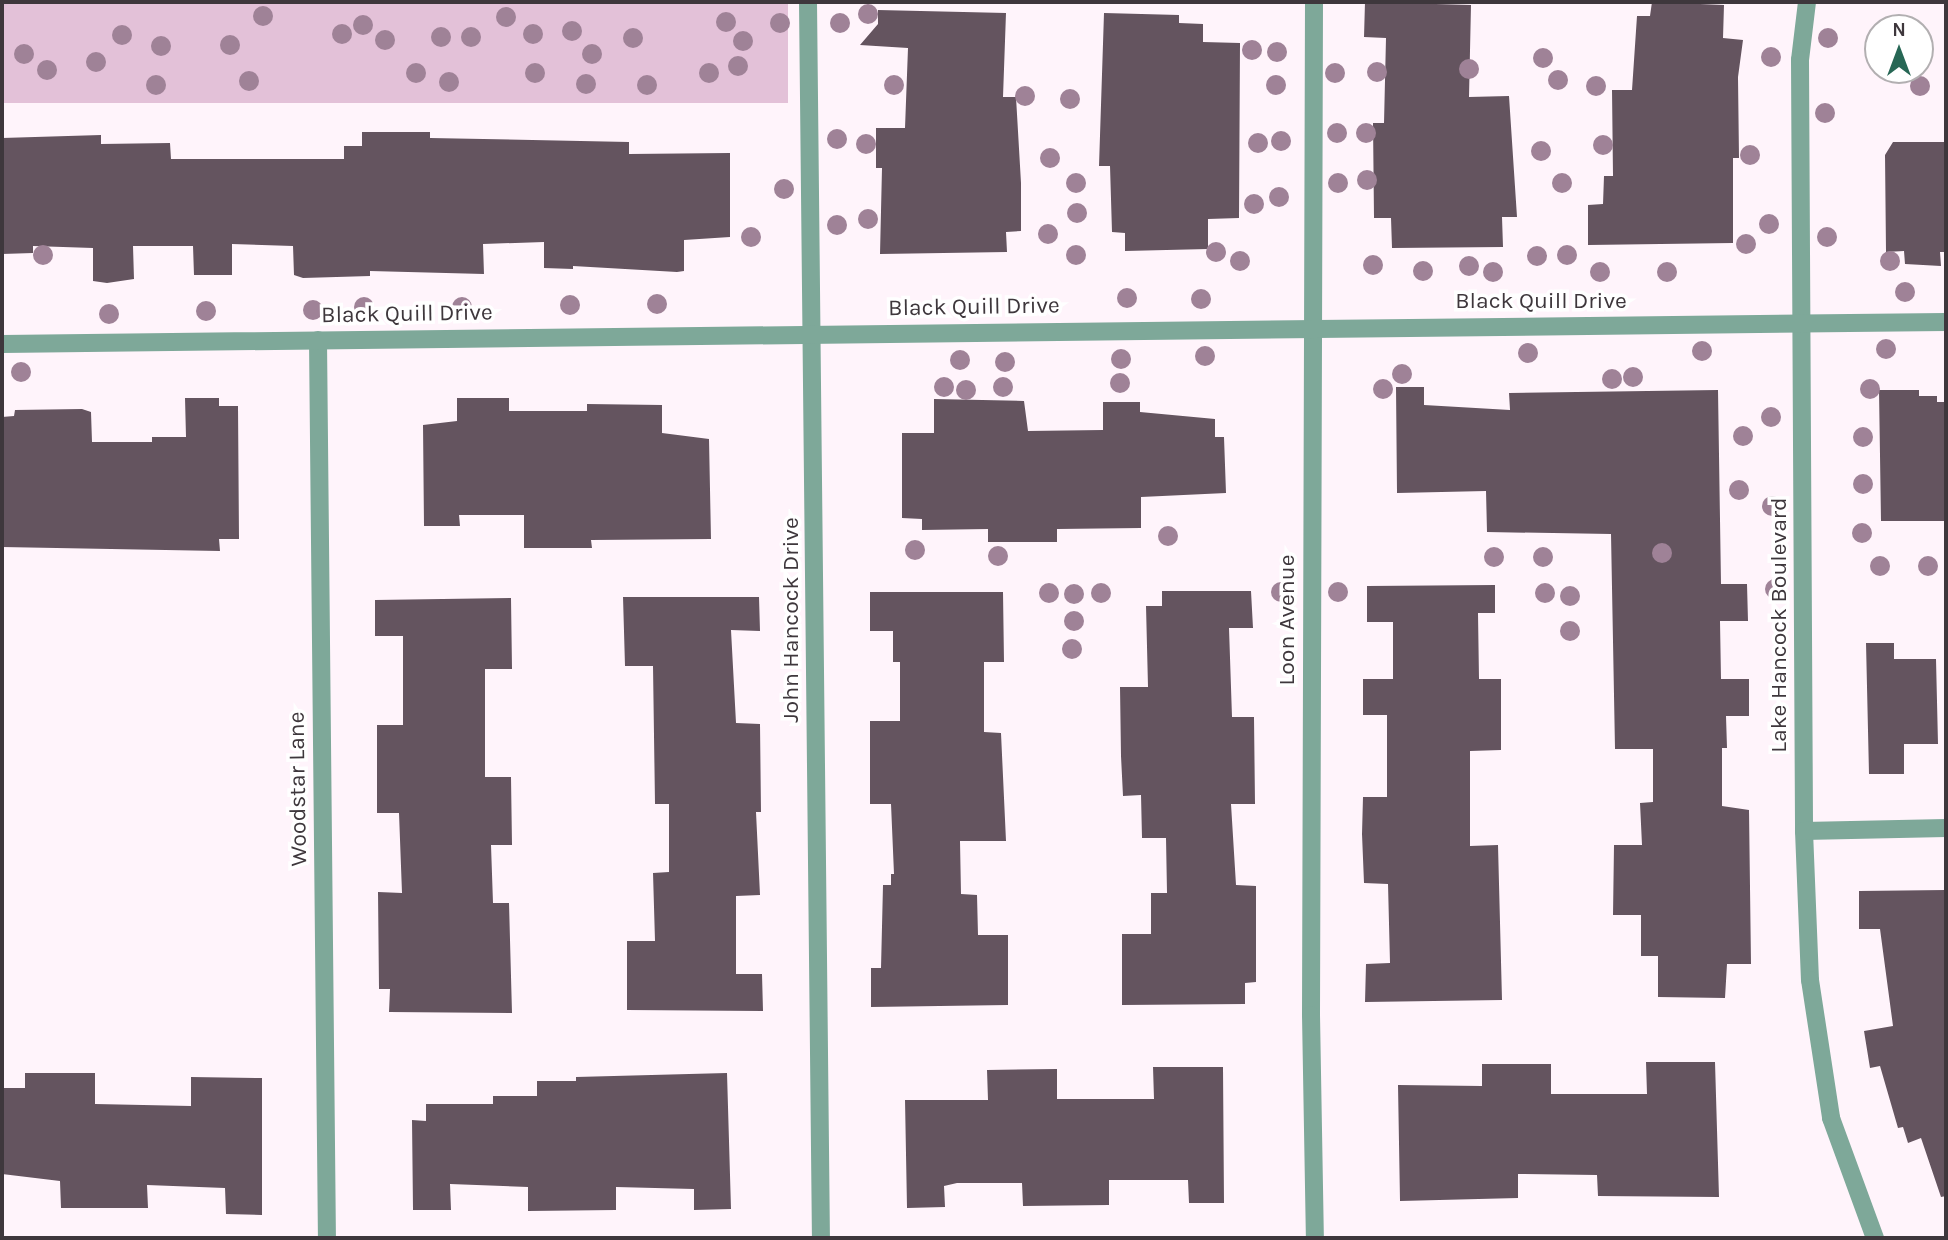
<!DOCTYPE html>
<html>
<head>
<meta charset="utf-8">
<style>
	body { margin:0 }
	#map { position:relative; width:1948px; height:1240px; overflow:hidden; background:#fff4fb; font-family:Karla,sans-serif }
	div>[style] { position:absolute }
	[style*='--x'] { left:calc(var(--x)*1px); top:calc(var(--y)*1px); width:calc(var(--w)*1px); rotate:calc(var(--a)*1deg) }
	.green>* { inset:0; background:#e3c1d8; transform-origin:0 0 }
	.building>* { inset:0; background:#64545f }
	.minor>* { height:18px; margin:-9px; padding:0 9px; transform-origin:9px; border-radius:9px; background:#7ea899 }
	.trees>* { width:20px; height:20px; margin:-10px; border-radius:50%; background:#9f8297 }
	span { translate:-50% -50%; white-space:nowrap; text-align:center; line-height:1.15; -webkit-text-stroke:7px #fff; paint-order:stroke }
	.street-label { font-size:23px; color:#3e373c }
	.frame { position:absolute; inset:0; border:4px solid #3e373c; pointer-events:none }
	.north { position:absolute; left:1864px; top:14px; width:70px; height:70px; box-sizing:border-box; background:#fff; border:2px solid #b2afb1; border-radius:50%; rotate:0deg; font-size:19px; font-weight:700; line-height:28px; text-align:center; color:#3e373c }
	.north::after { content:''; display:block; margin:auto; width:24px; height:32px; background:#276755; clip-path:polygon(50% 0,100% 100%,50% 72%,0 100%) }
</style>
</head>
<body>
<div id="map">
	<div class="green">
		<div style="left:2px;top:2px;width:786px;height:101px"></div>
	</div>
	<div class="building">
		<div style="clip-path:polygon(1365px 2px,1471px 5px,1469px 97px,1509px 96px,1517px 217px,1502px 217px,1503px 247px,1392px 248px,1391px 218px,1374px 218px,1373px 123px,1384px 123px,1386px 38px,1364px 37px)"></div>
		<div style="clip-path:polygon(1652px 2px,1724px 5px,1723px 38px,1743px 40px,1738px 77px,1739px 158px,1733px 158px,1733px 243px,1588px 245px,1588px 205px,1603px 204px,1604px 176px,1613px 176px,1612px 90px,1632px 90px,1637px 16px,1650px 16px)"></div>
		<div style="clip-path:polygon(878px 10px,1006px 13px,1003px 97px,1016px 97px,1021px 183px,1021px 231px,1006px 232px,1007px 252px,880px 254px,882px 168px,876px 168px,876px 128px,905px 128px,908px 48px,860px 45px,878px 24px)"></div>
		<div style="clip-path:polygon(1104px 13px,1179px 15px,1179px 23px,1203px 24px,1203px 42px,1240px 43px,1239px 218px,1208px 219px,1208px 249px,1125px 251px,1125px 233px,1112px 232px,1110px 166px,1099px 166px)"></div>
		<div style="clip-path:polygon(362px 132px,430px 132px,430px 138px,629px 142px,629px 154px,730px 153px,730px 237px,684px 240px,684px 271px,677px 272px,573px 266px,573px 269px,544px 268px,544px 242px,483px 244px,484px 274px,370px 271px,370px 276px,303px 278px,294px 275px,293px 246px,232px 244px,232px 275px,194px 275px,193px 246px,133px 246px,134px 279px,107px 283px,93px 281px,93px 248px,33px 246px,33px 253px,2px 254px,2px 138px,101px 135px,101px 144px,170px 143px,171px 159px,344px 159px,344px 146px,362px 146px)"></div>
		<div style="clip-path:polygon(1893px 142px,1946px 142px,1946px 252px,1940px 252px,1941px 266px,1905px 264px,1904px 251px,1886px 252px,1885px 155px)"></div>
		<div style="clip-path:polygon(1396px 387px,1424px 387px,1424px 405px,1510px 410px,1509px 393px,1718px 390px,1721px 584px,1747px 584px,1748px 621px,1720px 621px,1721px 679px,1749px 679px,1749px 716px,1726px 716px,1727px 748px,1722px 748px,1722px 806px,1749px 810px,1751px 964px,1727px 964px,1725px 998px,1658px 997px,1658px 956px,1641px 956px,1641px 915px,1613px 915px,1614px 845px,1642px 845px,1640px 803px,1653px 802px,1653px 749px,1615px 749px,1611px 534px,1487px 532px,1486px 491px,1397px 493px)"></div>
		<div style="clip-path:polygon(1879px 390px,1919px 390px,1919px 396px,1937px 396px,1937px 402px,1946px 402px,1946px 521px,1881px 521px)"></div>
		<div style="clip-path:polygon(185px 398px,219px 398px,219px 406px,238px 406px,239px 539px,219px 539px,220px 551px,2px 547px,2px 417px,14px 416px,15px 410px,82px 409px,91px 412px,92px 442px,152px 442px,152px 437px,186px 437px)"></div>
		<div style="clip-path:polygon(457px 398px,509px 398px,509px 411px,587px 411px,587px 404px,662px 405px,662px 433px,709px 439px,711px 539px,591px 540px,592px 548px,524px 548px,524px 515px,459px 515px,460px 526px,424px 526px,423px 425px,457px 421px)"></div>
		<div style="clip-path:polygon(934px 399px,1024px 401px,1028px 431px,1103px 430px,1103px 402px,1140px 402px,1140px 412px,1215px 419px,1215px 437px,1224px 437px,1226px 493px,1141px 497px,1141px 528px,1057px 529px,1057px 542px,988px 542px,988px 529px,922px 530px,922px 519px,902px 518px,902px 433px,934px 433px)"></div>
		<div style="clip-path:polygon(1495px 585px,1495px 613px,1478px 613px,1479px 679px,1501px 679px,1501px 750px,1470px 751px,1470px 846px,1498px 845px,1502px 1000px,1365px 1002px,1366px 964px,1390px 963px,1388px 884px,1364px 883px,1362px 834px,1363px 797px,1387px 797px,1387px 715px,1363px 715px,1363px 679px,1393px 679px,1393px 622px,1367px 622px,1367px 586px)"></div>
		<div style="clip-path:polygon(1162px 591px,1251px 591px,1253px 628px,1229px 628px,1232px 717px,1254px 717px,1255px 804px,1231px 804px,1236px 885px,1256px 886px,1256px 982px,1245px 983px,1245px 1004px,1122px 1005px,1122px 934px,1151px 934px,1151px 893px,1167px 893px,1166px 838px,1142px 838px,1141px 795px,1123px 796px,1121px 756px,1120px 687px,1148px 687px,1146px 606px,1162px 606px)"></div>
		<div style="clip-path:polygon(870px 592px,1003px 592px,1004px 662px,984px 662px,984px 732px,1001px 733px,1006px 841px,960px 841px,961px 894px,977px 895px,978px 935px,1008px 935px,1008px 1005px,871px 1007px,871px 968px,881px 968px,883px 885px,891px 885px,891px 874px,894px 874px,891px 804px,870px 804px,870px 721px,900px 721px,900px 662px,893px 662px,893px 631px,870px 631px)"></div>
		<div style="clip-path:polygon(623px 597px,759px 597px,760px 631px,731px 630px,736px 723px,760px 724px,761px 812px,756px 812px,760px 895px,736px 896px,736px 974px,762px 974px,763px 1011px,627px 1010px,627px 941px,655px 941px,653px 873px,669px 872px,669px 804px,655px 804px,653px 666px,625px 666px)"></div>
		<div style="clip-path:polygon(511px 598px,512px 669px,485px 669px,485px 777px,511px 777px,512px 845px,491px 845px,493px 903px,509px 903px,512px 1013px,389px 1012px,390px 989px,379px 989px,378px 892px,402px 893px,399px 813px,377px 813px,377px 725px,403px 725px,403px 636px,375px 636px,375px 600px)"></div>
		<div style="clip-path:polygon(1866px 643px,1894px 643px,1894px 659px,1936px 659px,1938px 744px,1904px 744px,1904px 774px,1869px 774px)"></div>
		<div style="clip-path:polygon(1946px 890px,1946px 1196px,1941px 1197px,1921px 1138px,1908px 1143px,1903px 1127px,1898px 1128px,1880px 1066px,1870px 1068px,1864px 1031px,1893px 1026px,1880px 929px,1859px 929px,1859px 891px)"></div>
		<div style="clip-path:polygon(1646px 1062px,1715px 1062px,1719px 1197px,1598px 1196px,1597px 1175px,1518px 1174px,1518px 1198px,1400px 1201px,1398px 1085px,1482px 1086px,1482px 1064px,1551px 1064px,1551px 1094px,1647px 1094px)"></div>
		<div style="clip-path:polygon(1153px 1067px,1223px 1067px,1224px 1203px,1189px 1203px,1188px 1180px,1109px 1180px,1109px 1205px,1023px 1206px,1022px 1183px,957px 1183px,944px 1186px,945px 1207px,907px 1208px,905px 1100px,988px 1100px,987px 1070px,1057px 1069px,1057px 1099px,1154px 1099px)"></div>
		<div style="clip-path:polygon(25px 1073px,95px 1073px,95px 1104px,191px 1106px,191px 1077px,262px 1078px,262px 1215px,226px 1214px,225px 1188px,147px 1185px,148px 1208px,61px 1208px,60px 1181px,2px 1174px,2px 1088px,25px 1088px)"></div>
		<div style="clip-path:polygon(727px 1073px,731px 1209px,694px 1210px,694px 1189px,616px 1187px,616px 1210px,528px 1211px,528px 1187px,450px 1184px,451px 1210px,413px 1210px,412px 1120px,426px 1121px,426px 1104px,493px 1104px,493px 1096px,537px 1096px,537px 1081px,576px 1081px,576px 1077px)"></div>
	</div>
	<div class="minor">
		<div style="--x:808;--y:2;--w:1236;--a:89.4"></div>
		<div style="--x:1314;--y:2;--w:1013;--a:90.17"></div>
		<div style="--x:1311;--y:1015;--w:223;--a:89"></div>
		<div style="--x:1807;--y:2;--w:58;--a:96.9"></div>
		<div style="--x:1800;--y:60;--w:771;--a:89.7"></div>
		<div style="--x:1804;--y:831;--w:149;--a:87.7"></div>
		<div style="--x:1810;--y:980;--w:140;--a:81.3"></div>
		<div style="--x:1831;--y:1118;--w:128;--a:69.9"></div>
		<div style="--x:318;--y:340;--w:898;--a:89.43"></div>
		<div style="--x:2;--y:344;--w:1944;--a:-0.65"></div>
		<div style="--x:1804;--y:831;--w:142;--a:-1.2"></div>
	</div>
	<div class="trees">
		<div style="left:868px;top:14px"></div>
		<div style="left:263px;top:16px"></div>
		<div style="left:506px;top:17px"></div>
		<div style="left:726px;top:22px"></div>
		<div style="left:780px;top:23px"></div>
		<div style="left:840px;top:23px"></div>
		<div style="left:363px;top:25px"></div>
		<div style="left:572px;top:31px"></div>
		<div style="left:342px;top:34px"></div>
		<div style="left:533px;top:34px"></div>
		<div style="left:122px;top:35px"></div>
		<div style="left:441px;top:37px"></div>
		<div style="left:471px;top:37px"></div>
		<div style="left:633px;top:38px"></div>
		<div style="left:1828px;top:38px"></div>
		<div style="left:385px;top:40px"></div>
		<div style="left:743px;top:41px"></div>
		<div style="left:230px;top:45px"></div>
		<div style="left:161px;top:46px"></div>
		<div style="left:1252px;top:50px"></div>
		<div style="left:1277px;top:52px"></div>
		<div style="left:24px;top:54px"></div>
		<div style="left:592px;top:54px"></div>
		<div style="left:1771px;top:57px"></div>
		<div style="left:1543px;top:58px"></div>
		<div style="left:96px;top:62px"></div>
		<div style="left:738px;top:66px"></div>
		<div style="left:1469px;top:69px"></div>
		<div style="left:47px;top:70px"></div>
		<div style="left:1377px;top:72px"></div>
		<div style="left:416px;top:73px"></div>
		<div style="left:535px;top:73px"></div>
		<div style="left:709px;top:73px"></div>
		<div style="left:1335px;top:73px"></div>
		<div style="left:1558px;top:80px"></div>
		<div style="left:249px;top:81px"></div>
		<div style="left:449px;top:82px"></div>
		<div style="left:586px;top:84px"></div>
		<div style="left:156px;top:85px"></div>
		<div style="left:647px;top:85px"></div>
		<div style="left:894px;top:85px"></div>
		<div style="left:1276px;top:85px"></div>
		<div style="left:1596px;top:86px"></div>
		<div style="left:1920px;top:86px"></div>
		<div style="left:1025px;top:96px"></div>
		<div style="left:1070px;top:99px"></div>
		<div style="left:1825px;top:113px"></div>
		<div style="left:1337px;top:133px"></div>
		<div style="left:1366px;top:133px"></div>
		<div style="left:837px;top:139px"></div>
		<div style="left:1281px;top:141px"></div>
		<div style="left:1258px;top:143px"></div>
		<div style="left:866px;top:144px"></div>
		<div style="left:1603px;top:145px"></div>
		<div style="left:1541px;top:151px"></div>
		<div style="left:1750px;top:155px"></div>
		<div style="left:1050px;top:158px"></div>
		<div style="left:1367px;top:180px"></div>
		<div style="left:1076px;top:183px"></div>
		<div style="left:1338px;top:183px"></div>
		<div style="left:1562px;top:183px"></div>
		<div style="left:784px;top:189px"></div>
		<div style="left:1279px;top:197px"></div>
		<div style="left:1254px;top:204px"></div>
		<div style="left:1077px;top:213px"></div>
		<div style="left:868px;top:219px"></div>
		<div style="left:1769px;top:224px"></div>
		<div style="left:837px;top:225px"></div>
		<div style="left:1048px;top:234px"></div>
		<div style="left:751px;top:237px"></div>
		<div style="left:1827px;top:237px"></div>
		<div style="left:1746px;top:244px"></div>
		<div style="left:1216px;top:252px"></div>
		<div style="left:43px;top:255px"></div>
		<div style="left:1076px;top:255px"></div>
		<div style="left:1567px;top:255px"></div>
		<div style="left:1537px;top:256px"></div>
		<div style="left:1240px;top:261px"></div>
		<div style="left:1890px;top:261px"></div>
		<div style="left:1373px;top:265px"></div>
		<div style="left:1469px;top:266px"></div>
		<div style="left:1423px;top:271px"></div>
		<div style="left:1493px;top:272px"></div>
		<div style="left:1600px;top:272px"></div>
		<div style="left:1667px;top:272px"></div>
		<div style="left:1905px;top:292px"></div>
		<div style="left:1127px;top:298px"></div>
		<div style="left:1201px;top:299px"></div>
		<div style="left:657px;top:304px"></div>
		<div style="left:570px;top:305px"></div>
		<div style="left:364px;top:307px"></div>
		<div style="left:462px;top:307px"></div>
		<div style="left:313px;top:310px"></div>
		<div style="left:206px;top:311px"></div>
		<div style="left:109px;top:314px"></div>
		<div style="left:1886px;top:349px"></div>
		<div style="left:1702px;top:351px"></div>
		<div style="left:1528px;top:353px"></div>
		<div style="left:1205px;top:356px"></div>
		<div style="left:1121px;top:359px"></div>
		<div style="left:960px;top:360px"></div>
		<div style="left:1005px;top:362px"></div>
		<div style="left:21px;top:372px"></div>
		<div style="left:1402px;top:374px"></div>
		<div style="left:1633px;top:377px"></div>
		<div style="left:1612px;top:379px"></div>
		<div style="left:1120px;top:383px"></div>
		<div style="left:944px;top:387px"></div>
		<div style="left:1003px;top:387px"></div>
		<div style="left:1383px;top:389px"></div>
		<div style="left:1870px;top:389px"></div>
		<div style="left:966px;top:390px"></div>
		<div style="left:1771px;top:417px"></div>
		<div style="left:1743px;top:436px"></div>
		<div style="left:1863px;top:437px"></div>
		<div style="left:1863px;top:484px"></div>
		<div style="left:1739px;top:490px"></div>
		<div style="left:1772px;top:506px"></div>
		<div style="left:1862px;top:533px"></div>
		<div style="left:1168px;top:536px"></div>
		<div style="left:915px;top:550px"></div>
		<div style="left:1662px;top:553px"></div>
		<div style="left:998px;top:556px"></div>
		<div style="left:1494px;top:557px"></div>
		<div style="left:1543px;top:557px"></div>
		<div style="left:1880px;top:566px"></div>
		<div style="left:1928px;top:566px"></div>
		<div style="left:1775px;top:589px"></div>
		<div style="left:1281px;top:592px"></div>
		<div style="left:1338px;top:592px"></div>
		<div style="left:1049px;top:593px"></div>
		<div style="left:1101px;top:593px"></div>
		<div style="left:1545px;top:593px"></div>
		<div style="left:1074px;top:594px"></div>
		<div style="left:1570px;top:596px"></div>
		<div style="left:1074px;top:621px"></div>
		<div style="left:1570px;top:631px"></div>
		<div style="left:1072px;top:649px"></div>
	</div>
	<div class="street-label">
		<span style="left:1541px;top:301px">Black Quill Drive</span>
		<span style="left:974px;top:307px;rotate:-1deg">Black Quill Drive</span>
		<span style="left:407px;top:314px;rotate:-1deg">Black Quill Drive</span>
		<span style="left:791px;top:620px;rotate:-90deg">John Hancock Drive</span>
		<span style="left:1287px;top:620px;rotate:-90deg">Loon Avenue</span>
		<span style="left:1779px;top:625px;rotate:-90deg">Lake Hancock Boulevard</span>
		<span style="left:298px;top:789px;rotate:-91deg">Woodstar Lane</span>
	</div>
	<div class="frame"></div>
	<div class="north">N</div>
</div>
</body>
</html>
